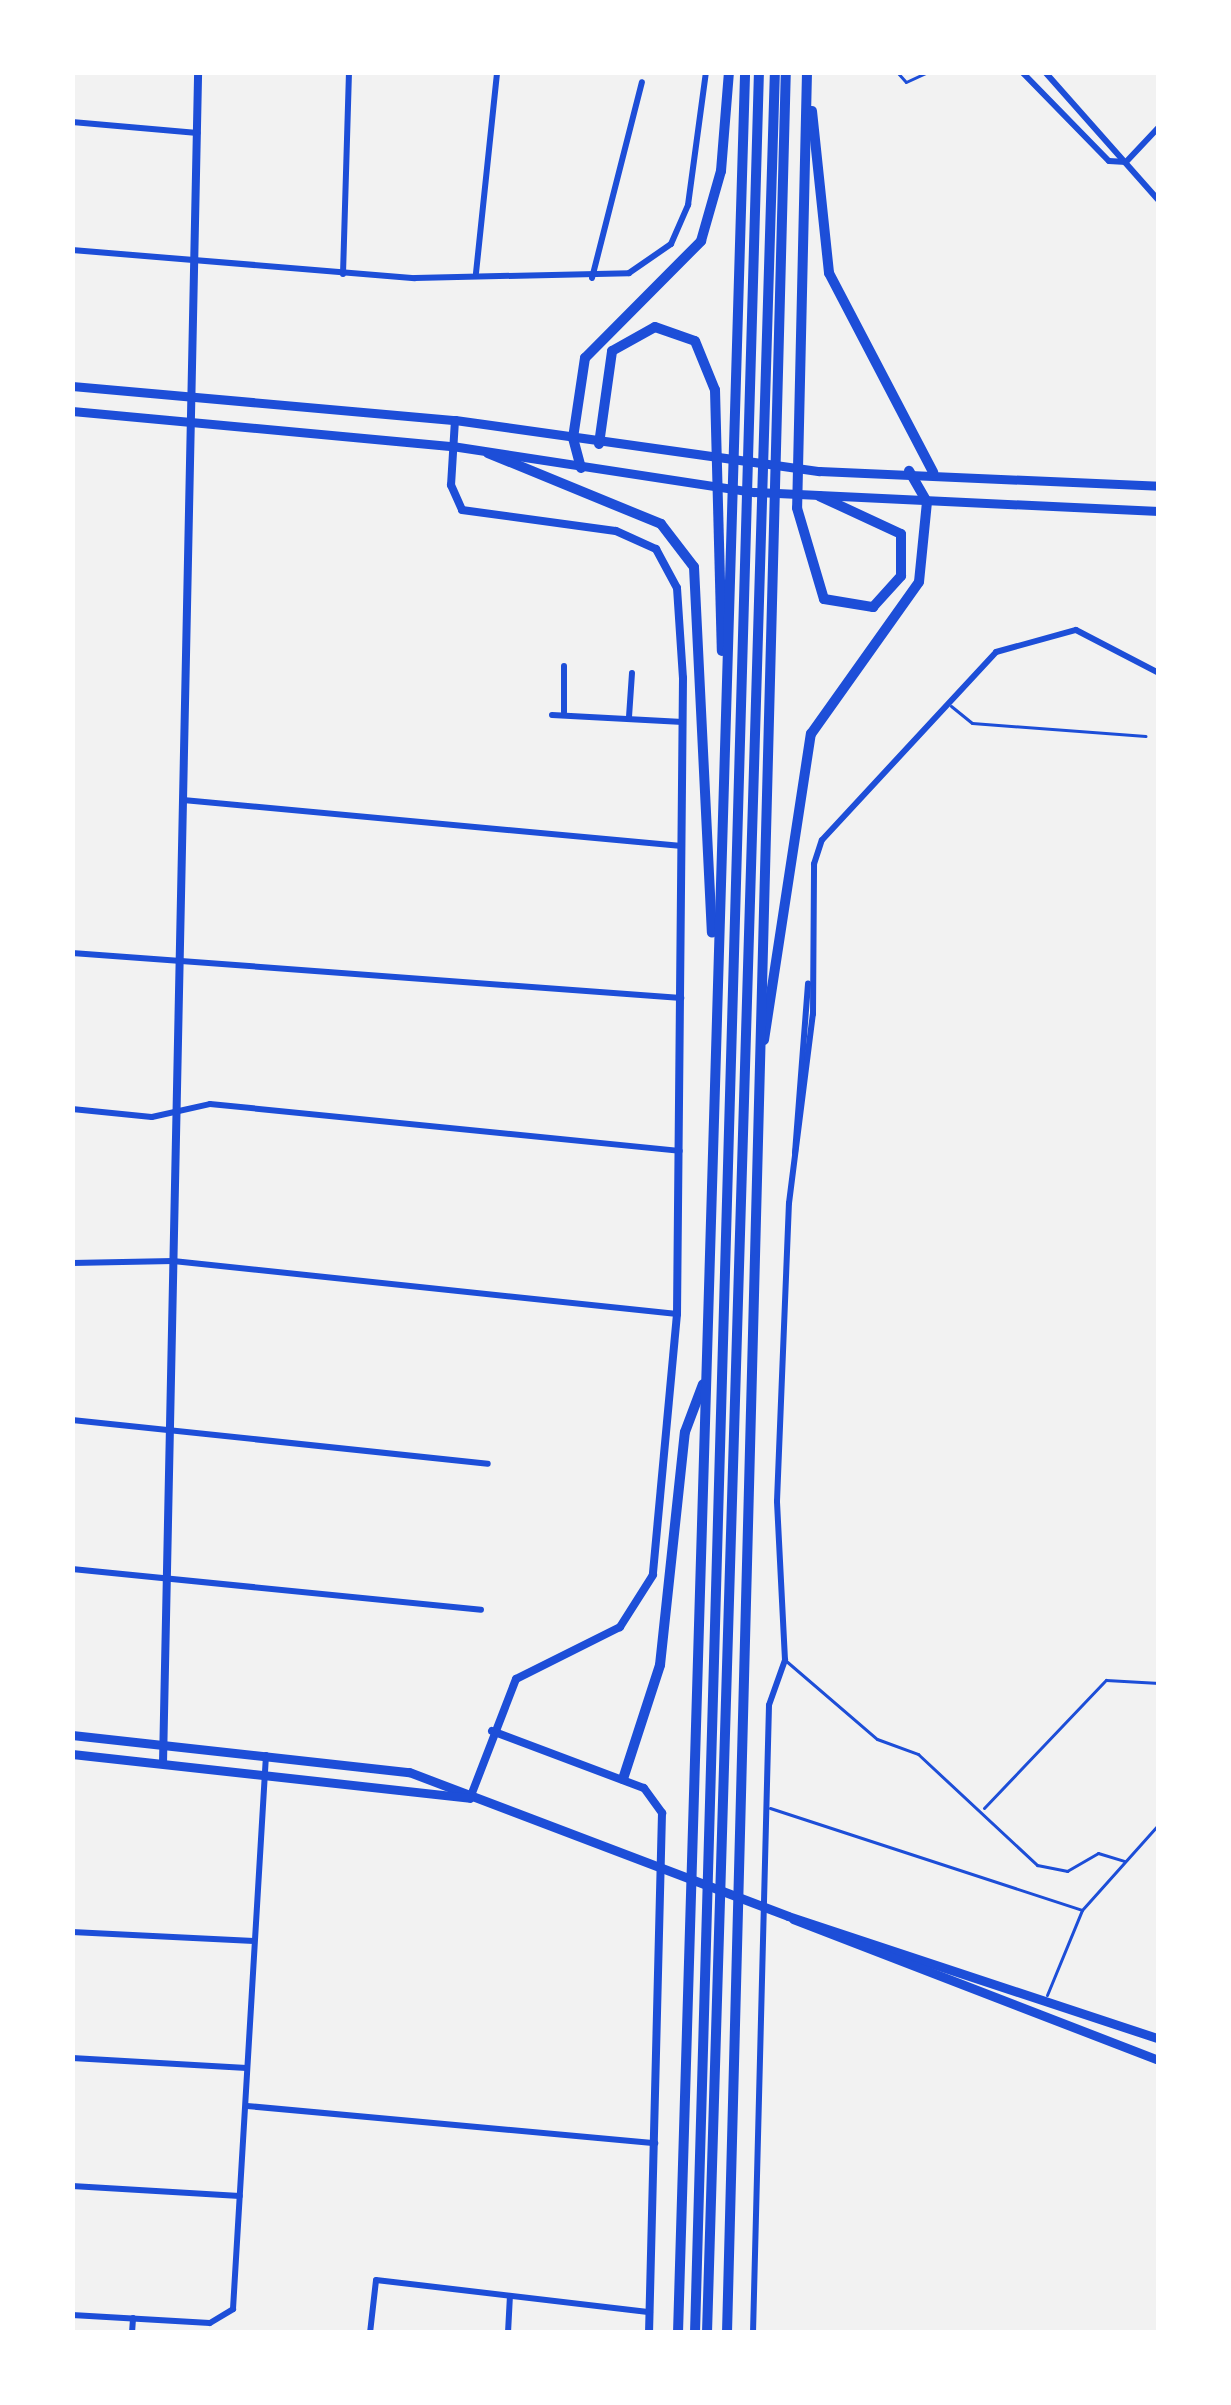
<!DOCTYPE html>
<html>
<head>
<meta charset="utf-8">
<style>
	body { margin:0 }
	#map { position:relative; width:1231px; height:2405px; overflow:hidden; background:#f2f2f2; font-family:"Public Sans",sans-serif }
	div>[style] { position:absolute }
	[style*='--x'] { left:calc(var(--x)*1px); top:calc(var(--y)*1px); width:calc(var(--w)*1px); rotate:calc(var(--a)*1deg) }
	.service>* { height:3px; margin:-1.5px; padding:0 1.5px; transform-origin:1.5px; border-radius:1.5px; background:#1d4ed8 }
	.minor>* { height:6px; margin:-3px; padding:0 3px; transform-origin:3px; border-radius:3px; background:#1d4ed8 }
	.tertiary>* { height:8px; margin:-4px; padding:0 4px; transform-origin:4px; border-radius:4px; background:#1d4ed8 }
	.primary>* { height:9px; margin:-4.5px; padding:0 4.5px; transform-origin:4.5px; border-radius:4.5px; background:#1d4ed8 }
	.motorway>* { height:10px; margin:-5px; padding:0 5px; transform-origin:5px; border-radius:5px; background:#1d4ed8 }
	span { translate:-50% -50%; white-space:nowrap; text-align:center; line-height:1.15; -webkit-text-stroke:10px #fff; paint-order:stroke }
	.frame { position:absolute; inset:0; border:75px solid #fff; pointer-events:none }
</style>
</head>
<body>
<div id="map">
	<div class="service">
		<div style="--x:897;--y:72;--w:13;--a:48"></div>
		<div style="--x:906;--y:82;--w:23;--a:-25"></div>
		<div style="--x:951;--y:706;--w:27;--a:39"></div>
		<div style="--x:972;--y:723;--w:174;--a:4.3"></div>
		<div style="--x:785;--y:1660;--w:121;--a:40.7"></div>
		<div style="--x:877;--y:1739;--w:44;--a:20.1"></div>
		<div style="--x:918;--y:1754;--w:163;--a:43"></div>
		<div style="--x:1037;--y:1865;--w:31;--a:11"></div>
		<div style="--x:1067;--y:1871;--w:36;--a:-30"></div>
		<div style="--x:1098;--y:1853;--w:28;--a:17"></div>
		<div style="--x:770;--y:1808;--w:328;--a:18.1"></div>
		<div style="--x:984;--y:1808;--w:177;--a:-46.4"></div>
		<div style="--x:1106;--y:1680;--w:53;--a:3.2"></div>
		<div style="--x:1047;--y:1995;--w:92;--a:-67.6"></div>
		<div style="--x:1082;--y:1910;--w:115;--a:-48.2"></div>
	</div>
	<div class="minor">
		<div style="--x:1022;--y:72;--w:124;--a:45.7"></div>
		<div style="--x:1109;--y:161;--w:17;--a:3"></div>
		<div style="--x:1045;--y:72;--w:172;--a:48.5"></div>
		<div style="--x:72;--y:122;--w:126;--a:5"></div>
		<div style="--x:1126;--y:162;--w:48;--a:-46.7"></div>
		<div style="--x:72;--y:250;--w:344;--a:4.7"></div>
		<div style="--x:415;--y:278;--w:214;--a:-1.3"></div>
		<div style="--x:629;--y:273;--w:51;--a:-34.6"></div>
		<div style="--x:671;--y:244;--w:43;--a:-66.4"></div>
		<div style="--x:688;--y:205;--w:134;--a:-82.3"></div>
		<div style="--x:476;--y:273;--w:202;--a:-84"></div>
		<div style="--x:343;--y:274;--w:202;--a:-88.3"></div>
		<div style="--x:592;--y:278;--w:202;--a:-75.7"></div>
		<div style="--x:564;--y:712;--w:46;--a:-90"></div>
		<div style="--x:552;--y:715;--w:131;--a:3.1"></div>
		<div style="--x:629;--y:717;--w:44;--a:-86.1"></div>
		<div style="--x:183;--y:800;--w:501;--a:5.27"></div>
		<div style="--x:72;--y:953;--w:611;--a:4.23"></div>
		<div style="--x:72;--y:1109;--w:80;--a:5.7"></div>
		<div style="--x:152;--y:1117;--w:59;--a:-12.6"></div>
		<div style="--x:210;--y:1104;--w:472;--a:5.7"></div>
		<div style="--x:795;--y:1153;--w:170;--a:-85.6"></div>
		<div style="--x:72;--y:1263;--w:101;--a:-1.1"></div>
		<div style="--x:173;--y:1261;--w:507;--a:6"></div>
		<div style="--x:72;--y:1420;--w:418;--a:6"></div>
		<div style="--x:72;--y:1569;--w:411;--a:5.7"></div>
		<div style="--x:72;--y:1932;--w:182;--a:2.8"></div>
		<div style="--x:72;--y:2058;--w:175;--a:3.3"></div>
		<div style="--x:247;--y:2106;--w:410;--a:5.2"></div>
		<div style="--x:72;--y:2186;--w:168;--a:3.4"></div>
		<div style="--x:72;--y:2315;--w:138;--a:3.3"></div>
		<div style="--x:210;--y:2323;--w:27;--a:-31"></div>
		<div style="--x:233;--y:2309;--w:555;--a:-86.59"></div>
		<div style="--x:132;--y:2333;--w:15;--a:-86"></div>
		<div style="--x:370;--y:2333;--w:53;--a:-83.5"></div>
		<div style="--x:376;--y:2280;--w:276;--a:6.7"></div>
		<div style="--x:508;--y:2333;--w:36;--a:-87"></div>
		<div style="--x:753;--y:2333;--w:628;--a:-88.54"></div>
		<div style="--x:769;--y:1705;--w:48;--a:-70.4"></div>
		<div style="--x:785;--y:1660;--w:159;--a:-92.9"></div>
		<div style="--x:777;--y:1501;--w:298;--a:-87.7"></div>
		<div style="--x:789;--y:1203;--w:191;--a:-82.8"></div>
		<div style="--x:813;--y:1014;--w:150;--a:-89.6"></div>
		<div style="--x:814;--y:864;--w:25;--a:-72"></div>
		<div style="--x:822;--y:840;--w:256;--a:-47.2"></div>
		<div style="--x:996;--y:652;--w:83;--a:-15.4"></div>
		<div style="--x:1076;--y:630;--w:93;--a:27.4"></div>
	</div>
	<div class="tertiary">
		<div style="--x:455;--y:420;--w:65;--a:93.5"></div>
		<div style="--x:451;--y:485;--w:27;--a:66"></div>
		<div style="--x:462;--y:510;--w:155;--a:7.8"></div>
		<div style="--x:616;--y:531;--w:44;--a:24.2"></div>
		<div style="--x:656;--y:549;--w:44;--a:61.7"></div>
		<div style="--x:677;--y:588;--w:90;--a:86.2"></div>
		<div style="--x:683;--y:678;--w:636;--a:90.54"></div>
		<div style="--x:677;--y:1314;--w:262;--a:95.3"></div>
		<div style="--x:653;--y:1575;--w:62;--a:122.4"></div>
		<div style="--x:620;--y:1627;--w:116;--a:153.4"></div>
		<div style="--x:516;--y:1679;--w:128;--a:111.1"></div>
		<div style="--x:492;--y:1731;--w:162;--a:20.6"></div>
		<div style="--x:644;--y:1788;--w:31;--a:54"></div>
		<div style="--x:662;--y:1813;--w:520;--a:91.43"></div>
		<div style="--x:163;--y:1763;--w:1691;--a:-88.81"></div>
	</div>
	<div class="primary">
		<div style="--x:72;--y:386;--w:385;--a:5.1"></div>
		<div style="--x:455;--y:420;--w:368;--a:8"></div>
		<div style="--x:819;--y:471;--w:340;--a:2.5"></div>
		<div style="--x:72;--y:411;--w:382;--a:5.3"></div>
		<div style="--x:452;--y:446;--w:305;--a:8.7"></div>
		<div style="--x:754;--y:492;--w:405;--a:2.7"></div>
		<div style="--x:72;--y:1735;--w:339;--a:6.3"></div>
		<div style="--x:409;--y:1772;--w:405;--a:20.8"></div>
		<div style="--x:788;--y:1916;--w:391;--a:18.3"></div>
		<div style="--x:72;--y:1754;--w:400;--a:6.3"></div>
		<div style="--x:793;--y:1919;--w:392;--a:21.1"></div>
	</div>
	<div class="motorway">
		<div style="--x:807;--y:72;--w:436;--a:91.3"></div>
		<div style="--x:797;--y:508;--w:95;--a:73.5"></div>
		<div style="--x:824;--y:599;--w:50;--a:9.3"></div>
		<div style="--x:873;--y:607;--w:42;--a:-47.9"></div>
		<div style="--x:901;--y:576;--w:42;--a:-90"></div>
		<div style="--x:901;--y:534;--w:90;--a:-155.1"></div>
		<div style="--x:812;--y:111;--w:163;--a:84"></div>
		<div style="--x:829;--y:273;--w:225;--a:62.4"></div>
		<div style="--x:599;--y:444;--w:94;--a:-82"></div>
		<div style="--x:612;--y:351;--w:49;--a:-29.2"></div>
		<div style="--x:655;--y:327;--w:42;--a:19.3"></div>
		<div style="--x:695;--y:341;--w:53;--a:67.8"></div>
		<div style="--x:715;--y:390;--w:261;--a:88.5"></div>
		<div style="--x:488;--y:453;--w:187;--a:22.3"></div>
		<div style="--x:661;--y:524;--w:54;--a:52.5"></div>
		<div style="--x:694;--y:567;--w:366;--a:87.2"></div>
		<div style="--x:581;--y:468;--w:31;--a:-105"></div>
		<div style="--x:573;--y:438;--w:81;--a:-81.5"></div>
		<div style="--x:585;--y:358;--w:165;--a:-45.2"></div>
		<div style="--x:701;--y:241;--w:73;--a:-74.1"></div>
		<div style="--x:721;--y:171;--w:99;--a:-85.4"></div>
		<div style="--x:764;--y:1040;--w:310;--a:-81.3"></div>
		<div style="--x:811;--y:734;--w:186;--a:-54.6"></div>
		<div style="--x:919;--y:582;--w:80;--a:-84.3"></div>
		<div style="--x:927;--y:502;--w:36;--a:-120"></div>
		<div style="--x:623;--y:1779;--w:120;--a:-72"></div>
		<div style="--x:660;--y:1665;--w:234;--a:-83.9"></div>
		<div style="--x:685;--y:1432;--w:51;--a:-69.4"></div>
		<div style="--x:678;--y:2333;--w:2262;--a:-88.3"></div>
		<div style="--x:695;--y:2333;--w:2262;--a:-88.38"></div>
		<div style="--x:707;--y:2333;--w:2262;--a:-88.28"></div>
		<div style="--x:727;--y:2333;--w:2262;--a:-88.51"></div>
	</div>
	<div class="frame"></div>
</div>
</body>
</html>
